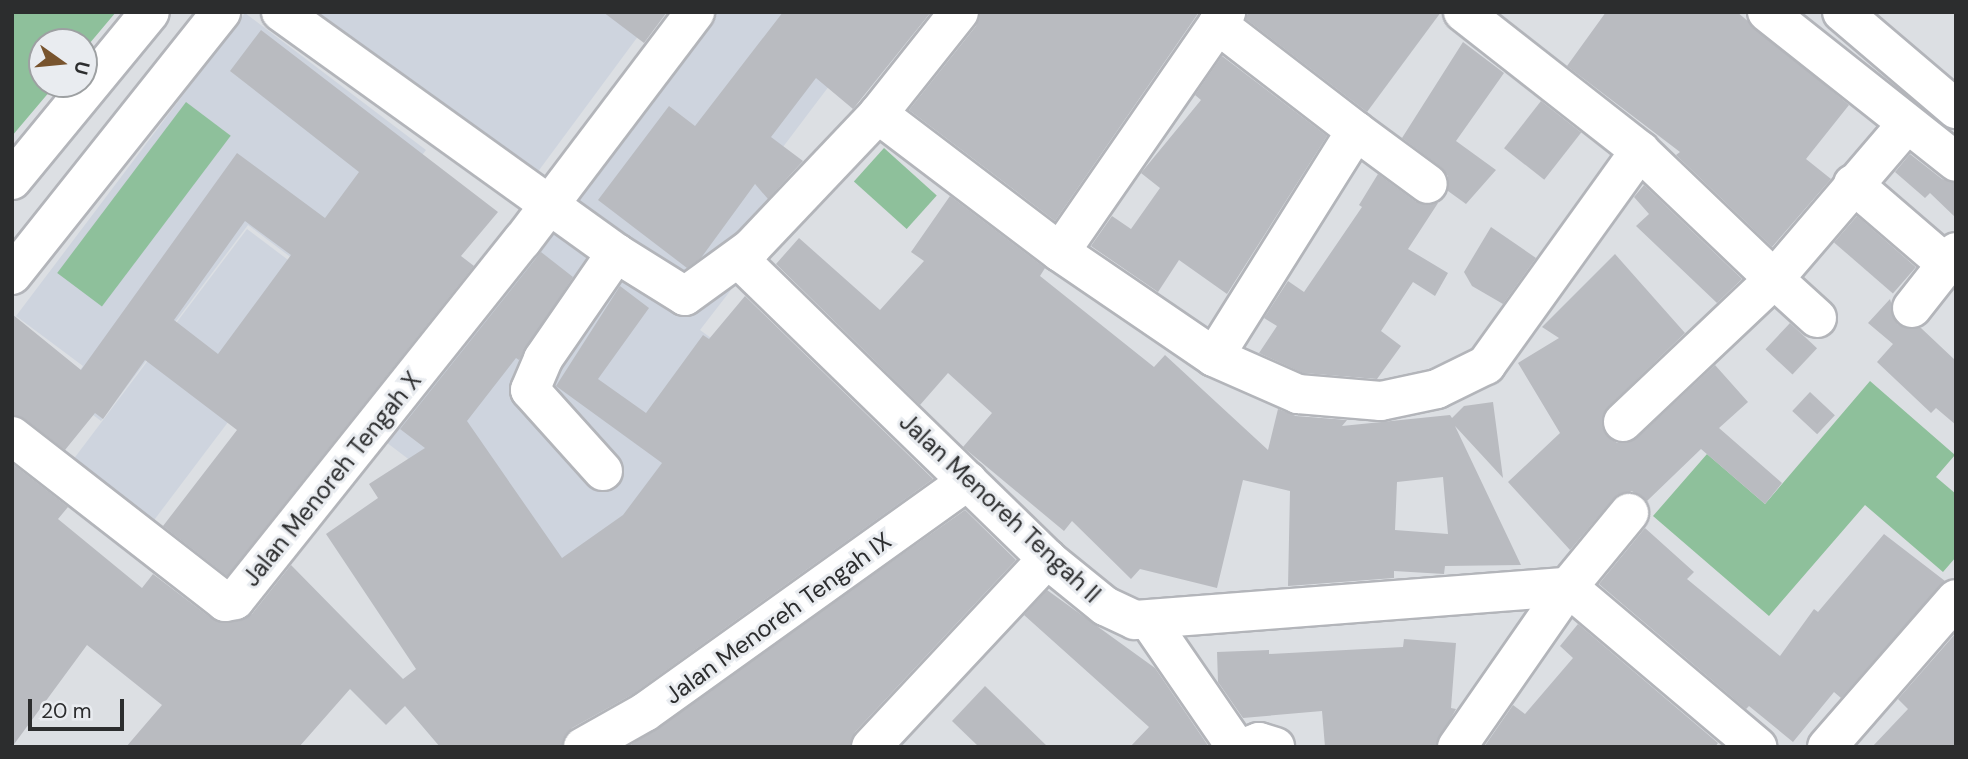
<!DOCTYPE html>
<html>
<head>
<meta charset="utf-8">
<style>
	body { margin:0 }
	#map { position:relative; width:1968px; height:759px; overflow:hidden; background:#dcdfe3; font-family:"DM Sans",sans-serif }
	div>[style] { position:absolute }
	[style*='--x'] { left:calc(var(--x)*1px); top:calc(var(--y)*1px); width:calc(var(--w)*1px); rotate:calc(var(--a)*1deg) }
	.built>* { inset:0; background:#ced4de; transform-origin:0 0 }
	.green>* { inset:0; background:#8ec09b; transform-origin:0 0 }
	.building>* { inset:0; background:#b9bbc0; transform-origin:0 0 }
	.roads { filter:drop-shadow(2px 0 #b3b5ba) drop-shadow(-2px 0 #b3b5ba) drop-shadow(0 2px #b3b5ba) drop-shadow(0 -2px #b3b5ba) }
	.minor>* { height:38px; margin:-19px; padding:0 19px; transform-origin:19px; border-radius:19px; background:#fff }
	span { translate:-50% -50%; white-space:nowrap; text-align:center; line-height:1.15; -webkit-text-stroke:6px #e9ecf0; paint-order:stroke }
	.street-label { font-size:24px; color:#2c2d2e }
	.frame { position:absolute; inset:0; border:14px solid #2c2d2e; pointer-events:none }
	.north { position:absolute; left:28px; top:28px; width:70px; height:70px; box-sizing:border-box; background:#e9ecf0; border:2px solid #9da0a2; border-radius:50%; rotate:105deg; font-size:19px; font-weight:700; line-height:28px; text-align:center; color:#2c2d2e }
	.north::after { content:''; display:block; margin:auto; width:24px; height:32px; background:#78542e; clip-path:polygon(50% 0,100% 100%,50% 72%,0 100%) }
	.scale { position:absolute; left:28px; top:699px; width:96px; height:32px; box-sizing:border-box; border:4px solid #2c2d2e; border-top:0; padding-left:9px; font-size:21px; line-height:24px; white-space:nowrap; color:#2c2d2e; -webkit-text-stroke:5px #e9ecf0; paint-order:stroke }
</style>
</head>
<body>
<div id="map">
	<div class="built">
		<div style="clip-path:polygon(316px 12px,656px 12px,534px 177px)"></div>
		<div style="clip-path:polygon(712px 12px,885px 12px,755px 184px,788px 216px,700px 330px,875px 458px,927px 505px,835px 569px,776px 535px,551px 656px,432px 477px,382px 439px)"></div>
		<div style="clip-path:polygon(245px 13px,426px 150px,325px 283px,248px 225px,101px 421px,64px 393px,83px 366px,16px 316px)"></div>
		<div style="left:247px;top:229px;width:101px;height:298px;rotate:37deg"></div>
	</div>
	<div class="green">
		<div style="clip-path:polygon(12px 12px,116px 12px,84px 50px,84px 42px,42px 42px,42px 84px,56px 84px,12px 136px)"></div>
		<div style="left:186px;top:102px;width:56px;height:214px;rotate:37deg"></div>
		<div style="left:884px;top:148px;width:71px;height:45px;rotate:42deg"></div>
		<div style="clip-path:polygon(1870px 381px,1955px 455px,1936px 477px,1956px 494px,1956px 557px,1943px 572px,1865px 505px,1769px 616px,1653px 516px,1707px 454px,1765px 504px)"></div>
	</div>
	<div class="building">
		<div style="clip-path:polygon(603px 12px,667px 12px,644px 43px)"></div>
		<div style="clip-path:polygon(783px 12px,931px 12px,853px 109px,816px 78px,771px 137px,803px 161px,768px 199px,755px 184px,701px 258px,687px 268px,598px 200px,669px 106px,695px 126px)"></div>
		<div style="clip-path:polygon(980px 12px,1199px 12px,1055px 221px,909px 110px,976px 26px)"></div>
		<div style="clip-path:polygon(1248px 12px,1441px 12px,1367px 112px,1246px 19px)"></div>
		<div style="clip-path:polygon(1606px 12px,1737px 12px,1849px 105px,1806px 159px,1831px 179px,1772px 247px,1676px 155px,1680px 152px,1567px 66px)"></div>
		<div style="clip-path:polygon(evenodd,261px 30px,498px 212px,461px 256px,474px 266px,227px 576px,163px 526px,237px 430px,145px 360px,103px 419px,95px 413px,65px 450px,25px 419px,12px 415px,12px 314px,81px 370px,237px 153px,325px 218px,359px 172px,230px 71px,261px 30px,245px 221px,291px 255px,218px 354px,174px 320px,245px 221px)"></div>
		<div style="clip-path:polygon(1463px 42px,1504px 73px,1456px 141px,1496px 170px,1466px 204px,1448px 191px,1448px 176px,1441px 167px,1402px 138px)"></div>
		<div style="clip-path:polygon(1222px 56px,1327px 136px,1227px 294px,1179px 260px,1158px 292px,1091px 246px,1112px 216px,1131px 229px,1160px 188px,1141px 173px,1201px 100px,1195px 95px)"></div>
		<div style="left:1541px;top:101px;width:51px;height:60px;rotate:38deg"></div>
		<div style="clip-path:polygon(1910px 154px,1942px 179px,1956px 183px,1956px 218px,1930px 193px,1925px 198px,1895px 172px)"></div>
		<div style="clip-path:polygon(1378px 174px,1416px 202px,1438px 203px,1408px 249px,1448px 273px,1435px 296px,1413px 282px,1381px 331px,1401px 346px,1377px 379px,1303px 373px,1259px 353px,1277px 326px,1264px 318px,1288px 281px,1304px 292px,1362px 207px,1359px 205px)"></div>
		<div style="clip-path:polygon(1644px 185px,1742px 279px,1717px 303px,1636px 226px,1649px 214px,1634px 197px)"></div>
		<div style="clip-path:polygon(evenodd,950px 196px,1045px 268px,1040px 276px,1154px 367px,1165px 355px,1268px 450px,1278px 409px,1296px 416px,1347px 420px,1342px 426px,1450px 415px,1452px 418px,1464px 406px,1493px 402px,1503px 478px,1455px 426px,1521px 565px,1445px 566px,1444px 574px,1394px 571px,1394px 578px,1288px 586px,1290px 491px,1243px 480px,1217px 588px,1140px 569px,1131px 579px,1072px 521px,1064px 531px,963px 447px,992px 413px,948px 373px,920px 405px,776px 264px,799px 238px,880px 310px,924px 261px,911px 252px,950px 196px,1443px 477px,1448px 534px,1395px 530px,1397px 482px,1443px 477px)"></div>
		<div style="left:1857px;top:216px;width:78px;height:35px;rotate:41deg"></div>
		<div style="clip-path:polygon(1491px 227px,1536px 258px,1503px 304px,1472px 286px,1464px 272px)"></div>
		<div style="clip-path:polygon(541px 252px,573px 277px,519px 360px,516px 358px,467px 421px,562px 558px,623px 515px,662px 463px,556px 386px,620px 286px,649px 308px,598px 379px,646px 413px,703px 335px,709px 339px,745px 296px,933px 479px,633px 694px,572px 728px,561px 747px,440px 747px,405px 706px,386px 725px,350px 689px,299px 747px,126px 747px,162px 705px,87px 645px,12px 747px,14px 465px,68px 507px,58px 519px,142px 588px,153px 574px,212px 619px,229px 623px,252px 614px,291px 565px,403px 679px,416px 669px,326px 534px,378px 498px,369px 484px,425px 448px,400px 429px)"></div>
		<div style="clip-path:polygon(1615px 254px,1685px 333px,1608px 407px,1602px 426px,1607px 436px,1617px 443px,1637px 438px,1715px 365px,1748px 402px,1719px 428px,1782px 483px,1765px 504px,1701px 449px,1647px 501px,1632px 491px,1613px 499px,1570px 550px,1508px 482px,1560px 433px,1518px 363px,1559px 338px,1542px 327px)"></div>
		<div style="clip-path:polygon(1890px 299px,1898px 325px,1921px 328px,1956px 361px,1956px 425px,1936px 408px,1931px 413px,1877px 362px,1893px 344px,1868px 323px)"></div>
		<div style="left:1790px;top:323px;width:37px;height:36px;rotate:43deg"></div>
		<div style="left:1810px;top:392px;width:34px;height:26px;rotate:43deg"></div>
		<div style="clip-path:polygon(965px 510px,1016px 560px,855px 732px,850px 747px,628px 747px)"></div>
		<div style="clip-path:polygon(1645px 528px,1694px 572px,1687px 579px,1780px 656px,1814px 609px,1818px 612px,1884px 534px,1945px 581px,1841px 698px,1834px 692px,1793px 742px,1749px 706px,1746px 709px,1599px 584px)"></div>
		<div style="clip-path:polygon(1047px 590px,1155px 668px,1209px 747px,1130px 747px,1149px 727px,1024px 615px)"></div>
		<div style="clip-path:polygon(1578px 624px,1718px 743px,1715px 747px,1484px 747px,1513px 705px,1525px 714px,1573px 658px,1560px 646px)"></div>
		<div style="clip-path:polygon(1956px 633px,1956px 747px,1872px 747px,1908px 709px,1898px 699px)"></div>
		<div style="clip-path:polygon(1404px 639px,1456px 643px,1451px 708px,1456px 709px,1435px 747px,1325px 747px,1322px 711px,1243px 718px,1218px 682px,1217px 652px,1269px 650px,1269px 654px,1403px 647px)"></div>
		<div style="clip-path:polygon(985px 686px,1048px 747px,979px 747px,952px 721px)"></div>
	</div>
	<div class="roads">
		<div class="minor">
			<div style="--x:281;--y:12;--w:413;--a:35.7"></div>
			<div style="--x:616;--y:253;--w:81;--a:31.9"></div>
			<div style="--x:685;--y:296;--w:82;--a:-36"></div>
			<div style="--x:751;--y:248;--w:185;--a:-46.5"></div>
			<div style="--x:878;--y:114;--w:130;--a:-51.5"></div>
			<div style="--x:1463;--y:12;--w:225;--a:38.1"></div>
			<div style="--x:1640;--y:151;--w:185;--a:43.7"></div>
			<div style="--x:1774;--y:279;--w:201;--a:-49.4"></div>
			<div style="--x:1767;--y:12;--w:241;--a:38.4"></div>
			<div style="--x:1842;--y:12;--w:150;--a:40.4"></div>
			<div style="--x:878;--y:114;--w:228;--a:37.2"></div>
			<div style="--x:1060;--y:252;--w:186;--a:34.3"></div>
			<div style="--x:1214;--y:357;--w:92;--a:23.8"></div>
			<div style="--x:1298;--y:394;--w:83;--a:4.8"></div>
			<div style="--x:1381;--y:401;--w:57;--a:-12.1"></div>
			<div style="--x:1437;--y:389;--w:55;--a:-26.1"></div>
			<div style="--x:1486;--y:365;--w:264;--a:-54.3"></div>
			<div style="--x:1356;--y:131;--w:89;--a:36.4"></div>
			<div style="--x:12;--y:180;--w:217;--a:-50.6"></div>
			<div style="--x:1853;--y:184;--w:123;--a:40.7"></div>
			<div style="--x:1060;--y:252;--w:292;--a:-55.3"></div>
			<div style="--x:739;--y:259;--w:430;--a:44.2"></div>
			<div style="--x:1047;--y:559;--w:75;--a:39"></div>
			<div style="--x:1105;--y:606;--w:33;--a:25"></div>
			<div style="--x:1135;--y:620;--w:434;--a:-4.4"></div>
			<div style="--x:12;--y:275;--w:336;--a:-51.5"></div>
			<div style="--x:1912;--y:308;--w:71;--a:-51.8"></div>
			<div style="--x:1214;--y:357;--w:267;--a:-57.9"></div>
			<div style="--x:1356;--y:131;--w:175;--a:-142.4"></div>
			<div style="--x:1623;--y:422;--w:208;--a:-43.4"></div>
			<div style="--x:1774;--y:279;--w:58;--a:42.2"></div>
			<div style="--x:12;--y:436;--w:270;--a:37.9"></div>
			<div style="--x:225;--y:602;--w:10;--a:-11"></div>
			<div style="--x:235;--y:600;--w:460;--a:-51.4"></div>
			<div style="--x:522;--y:241;--w:287;--a:-52.9"></div>
			<div style="--x:603;--y:471;--w:109;--a:-132"></div>
			<div style="--x:530;--y:390;--w:34;--a:-67"></div>
			<div style="--x:543;--y:359;--w:129;--a:-55.4"></div>
			<div style="--x:1568;--y:587;--w:248;--a:40.2"></div>
			<div style="--x:1150;--y:622;--w:152;--a:55.5"></div>
			<div style="--x:583;--y:747;--w:71;--a:-29.4"></div>
			<div style="--x:645;--y:712;--w:397;--a:-35.6"></div>
			<div style="--x:871;--y:747;--w:258;--a:-46.9"></div>
			<div style="--x:1246;--y:747;--w:14;--a:-21"></div>
			<div style="--x:1259;--y:742;--w:17;--a:17"></div>
			<div style="--x:1457;--y:747;--w:195;--a:-55.2"></div>
			<div style="--x:1568;--y:587;--w:96;--a:-50.5"></div>
			<div style="--x:1827;--y:747;--w:196;--a:-48.9"></div>
		</div>
	</div>
	<div class="street-label">
		<span style="left:332px;top:479px;rotate:-51deg">Jalan Menoreh Tengah X</span>
		<span style="left:1000px;top:508px;rotate:43deg">Jalan Menoreh Tengah II</span>
		<span style="left:778px;top:618px;rotate:-36deg">Jalan Menoreh Tengah IX</span>
	</div>
	<div class="frame"></div>
	<div class="north">U</div>
	<div class="scale">20 m</div>
</div>
</body>
</html>
